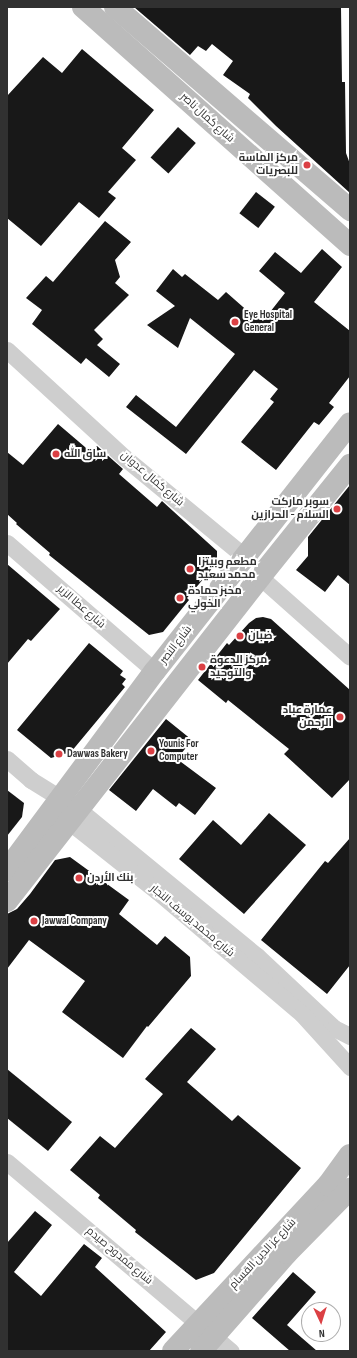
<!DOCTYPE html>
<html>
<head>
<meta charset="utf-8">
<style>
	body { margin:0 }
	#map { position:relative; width:357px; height:1358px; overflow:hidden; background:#fff; font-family:"Sofia Sans Condensed",Cairo,sans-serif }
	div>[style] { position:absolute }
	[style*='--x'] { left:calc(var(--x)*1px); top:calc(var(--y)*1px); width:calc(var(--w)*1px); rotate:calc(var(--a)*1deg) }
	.building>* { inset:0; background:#181818; transform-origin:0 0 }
	.street>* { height:17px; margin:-8.5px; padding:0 8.5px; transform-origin:8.5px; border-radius:8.5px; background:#cecece }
	.secondary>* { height:22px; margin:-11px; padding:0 11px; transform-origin:11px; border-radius:11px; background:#bbb }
	.dots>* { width:11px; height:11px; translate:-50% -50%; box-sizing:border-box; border:2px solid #fff; border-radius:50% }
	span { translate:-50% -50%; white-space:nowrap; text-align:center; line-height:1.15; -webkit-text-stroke:4px #fff; paint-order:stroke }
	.street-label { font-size:11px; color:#313131 }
	.poi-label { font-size:11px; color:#313131; font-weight:700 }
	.right { translate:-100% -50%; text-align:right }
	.left { translate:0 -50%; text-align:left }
	.frame { position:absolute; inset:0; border:8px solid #313131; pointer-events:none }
	.north { position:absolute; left:301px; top:1302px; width:40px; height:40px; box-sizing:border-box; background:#fff; border:1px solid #adadad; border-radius:50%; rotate:176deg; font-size:11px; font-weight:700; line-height:16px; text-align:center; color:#313131 }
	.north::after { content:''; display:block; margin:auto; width:14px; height:18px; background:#db4044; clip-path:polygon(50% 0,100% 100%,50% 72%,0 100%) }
</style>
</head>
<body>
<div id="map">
	<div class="building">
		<div style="clip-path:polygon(134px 7px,341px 7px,342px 82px,345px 82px,346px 153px,350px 164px,350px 193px,276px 126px,248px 98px,250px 94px,223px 75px,233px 61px,212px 44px,206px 51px,198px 46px,190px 55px)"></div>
		<div style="clip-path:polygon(82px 49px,154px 110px,122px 148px,136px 160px,108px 192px,116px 198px,99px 218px,79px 202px,41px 246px,7px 218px,7px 96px,43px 57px,62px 73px)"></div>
		<div style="left:178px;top:127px;width:24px;height:41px;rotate:42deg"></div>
		<div style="left:256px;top:192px;width:24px;height:27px;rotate:38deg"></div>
		<div style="clip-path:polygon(105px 221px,131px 242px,115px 260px,120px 277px,115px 283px,129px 295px,94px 330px,103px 339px,97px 345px,120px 364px,109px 377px,86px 358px,81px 364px,32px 324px,42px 310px,26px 298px,46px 276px,53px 282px)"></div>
		<div style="clip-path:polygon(322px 249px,342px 267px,314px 302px,350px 331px,350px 376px,329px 403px,334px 407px,319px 425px,314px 422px,276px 470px,241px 442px,274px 402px,270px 399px,278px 389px,254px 370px,186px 454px,126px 407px,136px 395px,176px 427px,235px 354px,190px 318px,178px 348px,147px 325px,175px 306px,156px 291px,173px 269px,182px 277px,185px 274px,218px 300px,226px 292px,251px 314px,252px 312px,263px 321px,285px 293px,259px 271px,275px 252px,301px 273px)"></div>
		<div style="clip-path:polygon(58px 424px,92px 453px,97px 446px,123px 469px,119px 474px,157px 507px,162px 501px,217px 551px,217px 563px,187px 598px,189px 600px,163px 632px,149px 635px,49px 555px,50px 553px,16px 524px,17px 523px,7px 514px,7px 452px,23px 465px)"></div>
		<div style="clip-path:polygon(350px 485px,350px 585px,338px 575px,325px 592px,296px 570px,308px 556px,308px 537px)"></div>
		<div style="clip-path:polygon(7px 564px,60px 609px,31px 641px,28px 639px,7px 664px)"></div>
		<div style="clip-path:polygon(263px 617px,271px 619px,350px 690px,350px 779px,332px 798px,284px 754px,289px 749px,228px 700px,226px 703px,198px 680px,227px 643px,229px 645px,249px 623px,256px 618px)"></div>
		<div style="clip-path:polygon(89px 643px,123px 671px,120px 675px,126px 679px,122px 684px,125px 687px,71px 752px,51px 758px,17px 730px)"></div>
		<div style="clip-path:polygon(166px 719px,192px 740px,177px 759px,216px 788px,195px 815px,179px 803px,176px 807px,153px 789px,136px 811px,109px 790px)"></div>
		<div style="clip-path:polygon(7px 790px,24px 803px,22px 817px,7px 836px)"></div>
		<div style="clip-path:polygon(269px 813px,306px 845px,244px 914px,179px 859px,213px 820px,241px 845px)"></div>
		<div style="clip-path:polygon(350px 838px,350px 965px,327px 994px,261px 940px,325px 861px,328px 863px)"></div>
		<div style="clip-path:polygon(70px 857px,129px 900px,119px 914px,157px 945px,165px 936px,190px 957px,191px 976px,148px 1027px,147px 1026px,123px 1058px,62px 1012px,85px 981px,29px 940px,7px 969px,7px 914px,17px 909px,30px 894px,55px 860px)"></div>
		<div style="clip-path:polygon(191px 1028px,216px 1049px,187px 1082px,232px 1121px,238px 1115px,301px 1168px,214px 1273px,196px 1280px,135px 1232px,136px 1230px,98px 1198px,100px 1195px,70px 1170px,100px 1136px,115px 1148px,163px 1094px,145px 1079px)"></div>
		<div style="clip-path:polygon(7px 1069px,72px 1122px,48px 1151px,7px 1118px)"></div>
		<div style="clip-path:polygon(35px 1211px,52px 1225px,14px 1272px,41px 1296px,84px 1244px,102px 1258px,95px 1267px,166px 1332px,149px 1351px,7px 1351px,7px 1243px)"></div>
		<div style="clip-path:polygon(293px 1272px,316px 1292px,287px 1325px,317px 1351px,290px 1351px,252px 1318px)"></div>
	</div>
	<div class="street">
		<div style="--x:7;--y:350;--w:160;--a:42.5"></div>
		<div style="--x:125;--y:458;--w:156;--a:39.5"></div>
		<div style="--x:7;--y:543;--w:196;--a:40.9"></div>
		<div style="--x:260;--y:577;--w:120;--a:41.6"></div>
		<div style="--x:7;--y:759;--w:32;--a:41"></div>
		<div style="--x:31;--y:780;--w:55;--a:31.7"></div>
		<div style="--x:78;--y:809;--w:232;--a:39.4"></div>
		<div style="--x:257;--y:956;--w:105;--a:43.1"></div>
		<div style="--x:334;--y:1028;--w:18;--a:27"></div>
		<div style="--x:61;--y:815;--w:122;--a:38.4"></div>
		<div style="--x:157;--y:891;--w:190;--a:40.3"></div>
		<div style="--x:302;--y:1014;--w:72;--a:47.8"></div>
		<div style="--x:7;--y:1162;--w:293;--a:40.2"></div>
	</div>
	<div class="secondary">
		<div style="--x:83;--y:7;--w:358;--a:41.7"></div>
		<div style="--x:115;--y:7;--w:311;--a:40.8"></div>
		<div style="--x:7;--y:870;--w:248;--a:-53.4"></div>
		<div style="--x:155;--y:671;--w:315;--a:-51.8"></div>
		<div style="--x:7;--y:901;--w:411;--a:-52"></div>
		<div style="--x:260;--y:577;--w:144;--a:-51.2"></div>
		<div style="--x:173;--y:1351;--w:227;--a:-47"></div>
		<div style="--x:328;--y:1185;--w:37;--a:-54"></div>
		<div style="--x:201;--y:1351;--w:130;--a:-48.7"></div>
		<div style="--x:287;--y:1253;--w:90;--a:-45.5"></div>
	</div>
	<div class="dots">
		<div style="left:307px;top:165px;background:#db4044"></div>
		<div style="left:235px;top:322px;background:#db4044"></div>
		<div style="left:56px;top:454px;background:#db4044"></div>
		<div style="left:337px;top:509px;background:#db4044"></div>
		<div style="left:190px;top:569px;background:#db4044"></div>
		<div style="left:180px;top:598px;background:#db4044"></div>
		<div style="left:240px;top:636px;background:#db4044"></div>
		<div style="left:202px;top:667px;background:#db4044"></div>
		<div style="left:340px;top:717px;background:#db4044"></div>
		<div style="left:151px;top:751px;background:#db4044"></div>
		<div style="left:59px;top:754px;background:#db4044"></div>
		<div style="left:79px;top:878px;background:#db4044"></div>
		<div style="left:34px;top:921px;background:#db4044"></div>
	</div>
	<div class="street-label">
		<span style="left:207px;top:118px;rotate:42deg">شارع كمال ناصر</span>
		<span style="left:152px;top:479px;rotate:40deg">شارع كمال عدوان</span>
		<span style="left:81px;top:607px;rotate:41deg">شارع عطا الزير</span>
		<span style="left:176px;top:645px;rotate:-52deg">شارع النصر</span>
		<span style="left:192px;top:921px;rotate:40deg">شارع محمد يوسف النجار</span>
		<span style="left:263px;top:1254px;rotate:-47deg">شارع عز الدين القسام</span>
		<span style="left:119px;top:1256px;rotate:40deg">شارع ممدوح صيدم</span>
	</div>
	<div class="poi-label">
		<span class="right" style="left:298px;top:165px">مركز الماسة<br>للبصريات</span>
		<span class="left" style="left:244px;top:322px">Eye Hospital<br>General</span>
		<span class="left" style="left:64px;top:454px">ساق الله</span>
		<span class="right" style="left:329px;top:509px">سوبر ماركت<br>السلام - الحرازين</span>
		<span class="left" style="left:198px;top:569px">مطعم وبيتزا<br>محمد سعيد</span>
		<span class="left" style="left:188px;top:598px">مخبز حمادة<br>الخولي</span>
		<span class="left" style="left:248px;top:636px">ضبان</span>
		<span class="left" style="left:210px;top:667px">مركز الدعوة<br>والتوحيد</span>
		<span class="right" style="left:332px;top:717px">عمارة عباد<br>الرحمن</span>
		<span class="left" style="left:159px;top:751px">Younis For<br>Computer</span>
		<span class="left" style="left:67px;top:754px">Dawwas Bakery</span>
		<span class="left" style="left:87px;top:878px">بنك الأردن</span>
		<span class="left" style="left:42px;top:921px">Jawwal Company</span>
	</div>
	<div class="frame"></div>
	<div class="north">N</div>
</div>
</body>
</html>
